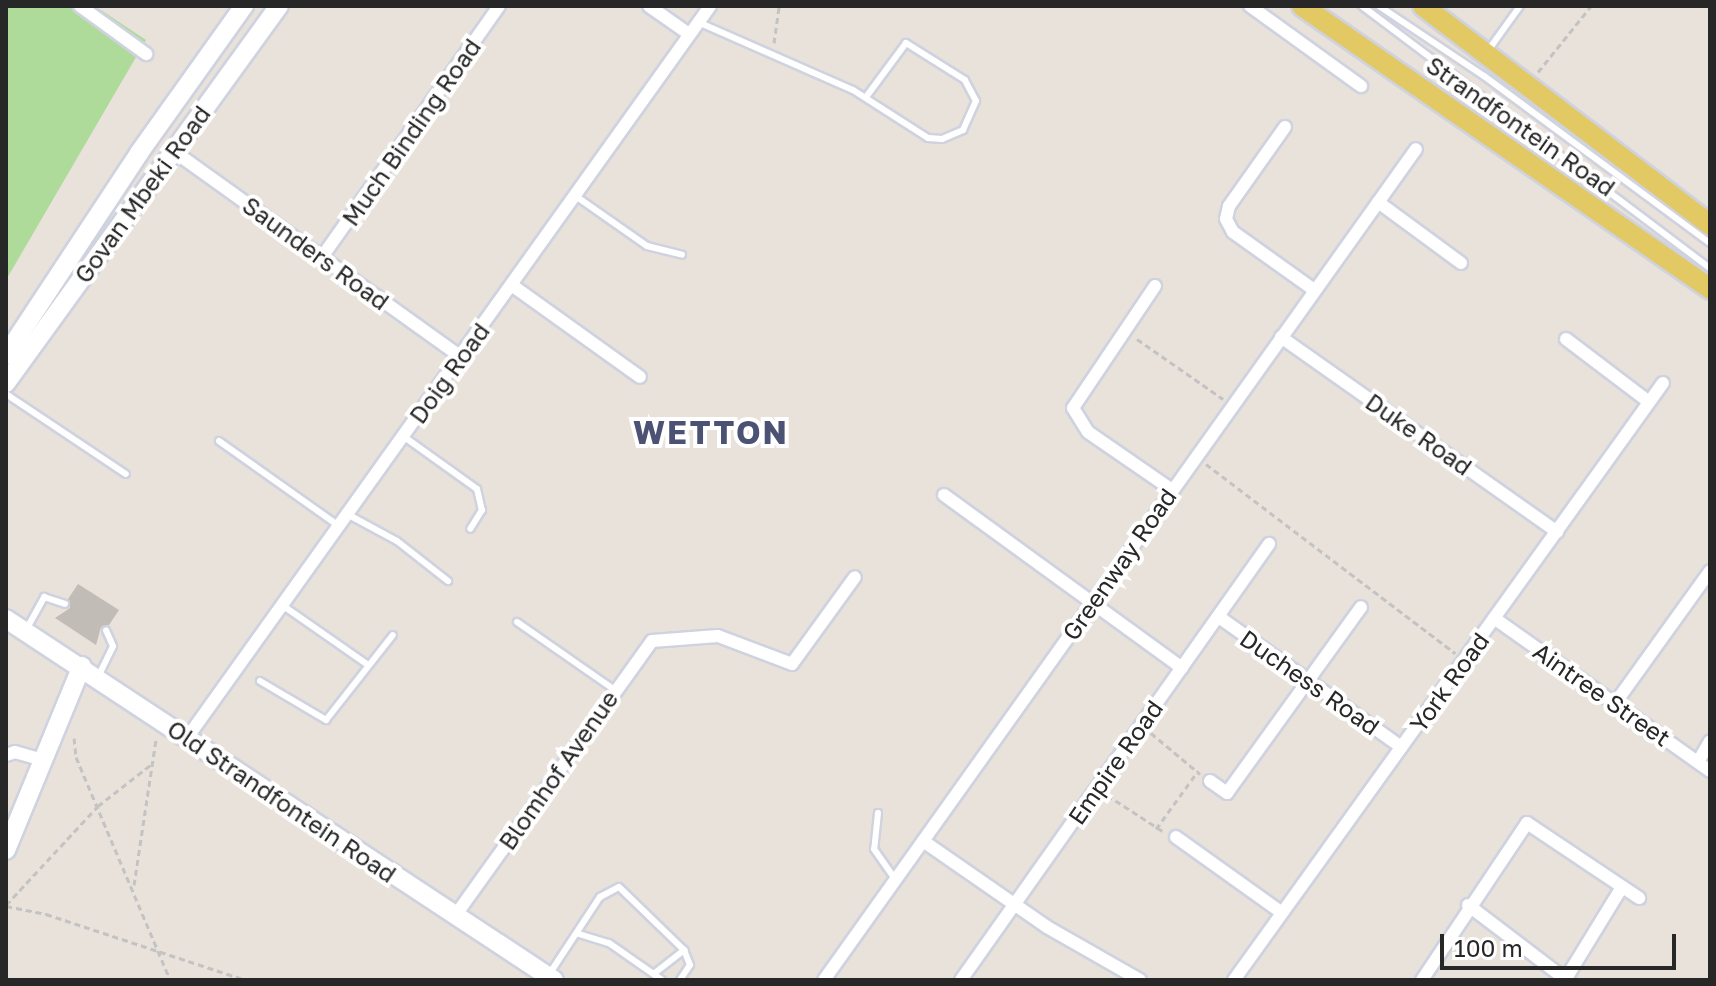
<!DOCTYPE html>
<html>
<head>
<meta charset="utf-8">
<style>
	body { margin:0 }
	#map { position:relative; width:1716px; height:986px; overflow:hidden; background:#e9e2da; font-family:"Golos Text",sans-serif }
	div>[style] { position:absolute }
	[style*='--x'] { left:calc(var(--x)*1px); top:calc(var(--y)*1px); width:calc(var(--w)*1px); rotate:calc(var(--a)*1deg) }
	.green>* { inset:0; background:#afdb9a }
	.building>* { inset:0; background:#c1bcb6 }
	.path>* { height:3px; margin-top:-1.5px; transform-origin:0; background:repeating-linear-gradient(90deg,#c3c3c3 0 6px,transparent 0 10px) }
	.roads { filter:drop-shadow(2px 0 #cfd2df) drop-shadow(-2px 0 #cfd2df) drop-shadow(0 2px #cfd2df) drop-shadow(0 -2px #cfd2df) }
	.lane>* { height:6px; margin:-3px; padding:0 3px; transform-origin:3px; border-radius:3px; background:#fff }
	.street>* { height:12px; margin:-6px; padding:0 6px; transform-origin:6px; border-radius:6px; background:#fff }
	.secondary>* { height:18px; margin:-9px; padding:0 9px; transform-origin:9px; border-radius:9px; background:#fff }
	.primary>* { height:20px; margin:-10px; padding:0 10px; transform-origin:10px; border-radius:10px; background:#e3c964 }
	span { translate:-50% -50%; white-space:nowrap; text-align:center; line-height:1.15; -webkit-text-stroke:8px #fff; paint-order:stroke }
	.street-label { font-size:24px; color:#272727 }
	.district-label { font-size:32px; color:#4c5273; font-weight:700; letter-spacing:2px }
	.frame { position:absolute; inset:0; border:8px solid #272727; pointer-events:none }
	.scale { position:absolute; left:1440px; top:934px; width:236px; height:36px; box-sizing:border-box; border:4px solid #272727; border-top:0; padding-left:10px; font-size:24px; line-height:28px; white-space:nowrap; color:#272727; -webkit-text-stroke:6px #fff; paint-order:stroke }
</style>
</head>
<body>
<div id="map">
	<div class="green">
		<div style="clip-path:polygon(6px 6px,95px 6px,146px 40px,6px 280px)"></div>
	</div>
	<div class="building">
		<div style="clip-path:polygon(78px 584px,119px 610px,109px 625px,101px 627px,96px 645px,55px 618px,70px 608px,68px 599px)"></div>
	</div>
	<div class="path">
		<div style="--x:774;--y:43;--w:37;--a:-82"></div>
		<div style="--x:1538;--y:72;--w:85;--a:-51.2"></div>
		<div style="--x:1137;--y:339;--w:105;--a:34.9"></div>
		<div style="--x:1206;--y:464;--w:313;--a:37.2"></div>
		<div style="--x:1151;--y:733;--w:64;--a:39.9"></div>
		<div style="--x:74;--y:738;--w:19;--a:84"></div>
		<div style="--x:76;--y:757;--w:242;--a:67.1"></div>
		<div style="--x:1107;--y:795;--w:68;--a:33"></div>
		<div style="--x:1156;--y:829;--w:72;--a:-54.1"></div>
		<div style="--x:134;--y:885;--w:148;--a:-81.4"></div>
		<div style="--x:6;--y:905;--w:135;--a:-47.1"></div>
		<div style="--x:98;--y:806;--w:70;--a:-38"></div>
		<div style="--x:6;--y:906;--w:41;--a:11.3"></div>
		<div style="--x:46;--y:914;--w:211;--a:18.3"></div>
	</div>
	<div class="roads">
		<div class="lane">
			<div style="--x:1362;--y:6;--w:436;--a:37"></div>
			<div style="--x:1379;--y:6;--w:126;--a:33.7"></div>
			<div style="--x:1484;--y:76;--w:281;--a:36.5"></div>
			<div style="--x:698;--y:22;--w:169;--a:23.7"></div>
			<div style="--x:853;--y:90;--w:89;--a:32.6"></div>
			<div style="--x:928;--y:138;--w:14;--a:4"></div>
			<div style="--x:942;--y:139;--w:23;--a:-23"></div>
			<div style="--x:963;--y:130;--w:32;--a:-66"></div>
			<div style="--x:976;--y:101;--w:24;--a:-118"></div>
			<div style="--x:965;--y:80;--w:70;--a:-147.9"></div>
			<div style="--x:906;--y:43;--w:67;--a:126.5"></div>
			<div style="--x:1487;--y:52;--w:57;--a:-54.3"></div>
			<div style="--x:577;--y:197;--w:85;--a:35"></div>
			<div style="--x:647;--y:246;--w:36;--a:14"></div>
			<div style="--x:6;--y:394;--w:144;--a:33.7"></div>
			<div style="--x:403;--y:436;--w:91;--a:35.6"></div>
			<div style="--x:477;--y:489;--w:22;--a:77"></div>
			<div style="--x:482;--y:510;--w:22;--a:122"></div>
			<div style="--x:219;--y:441;--w:147;--a:35.3"></div>
			<div style="--x:347;--y:514;--w:57;--a:28.4"></div>
			<div style="--x:397;--y:541;--w:65;--a:38.1"></div>
			<div style="--x:282;--y:605;--w:105;--a:34.9"></div>
			<div style="--x:517;--y:622;--w:119;--a:34.8"></div>
			<div style="--x:26;--y:630;--w:38;--a:-61"></div>
			<div style="--x:44;--y:597;--w:22;--a:18"></div>
			<div style="--x:98;--y:677;--w:34;--a:-64"></div>
			<div style="--x:113;--y:646;--w:17;--a:-114"></div>
			<div style="--x:260;--y:681;--w:77;--a:30.6"></div>
			<div style="--x:326;--y:720;--w:108;--a:-51.8"></div>
			<div style="--x:878;--y:813;--w:36;--a:96"></div>
			<div style="--x:874;--y:849;--w:37;--a:55"></div>
			<div style="--x:579;--y:934;--w:31;--a:17"></div>
			<div style="--x:609;--y:943;--w:65;--a:34.9"></div>
			<div style="--x:656;--y:972;--w:36;--a:-38"></div>
			<div style="--x:550;--y:973;--w:91;--a:-56.7"></div>
			<div style="--x:600;--y:897;--w:21;--a:-28"></div>
			<div style="--x:619;--y:887;--w:91;--a:44.1"></div>
			<div style="--x:684;--y:950;--w:16;--a:68"></div>
			<div style="--x:690;--y:965;--w:18;--a:124"></div>
		</div>
		<div class="street">
			<div style="--x:80;--y:6;--w:82;--a:36"></div>
			<div style="--x:649;--y:6;--w:49;--a:35"></div>
			<div style="--x:1250;--y:6;--w:137;--a:35.8"></div>
			<div style="--x:1285;--y:127;--w:97;--a:125.3"></div>
			<div style="--x:1229;--y:206;--w:13;--a:103"></div>
			<div style="--x:1226;--y:219;--w:15;--a:62"></div>
			<div style="--x:1233;--y:232;--w:100;--a:35.6"></div>
			<div style="--x:172;--y:150;--w:354;--a:35.6"></div>
			<div style="--x:1378;--y:202;--w:103;--a:36.3"></div>
			<div style="--x:322;--y:257;--w:307;--a:-54.8"></div>
			<div style="--x:513;--y:286;--w:156;--a:35.6"></div>
			<div style="--x:1155;--y:286;--w:147;--a:123.9"></div>
			<div style="--x:1073;--y:408;--w:28;--a:58"></div>
			<div style="--x:1088;--y:432;--w:102;--a:34.6"></div>
			<div style="--x:1281;--y:337;--w:338;--a:35.2"></div>
			<div style="--x:1566;--y:339;--w:104;--a:37.2"></div>
			<div style="--x:944;--y:495;--w:294;--a:36"></div>
			<div style="--x:1219;--y:617;--w:224;--a:35.5"></div>
			<div style="--x:1494;--y:618;--w:265;--a:35.3"></div>
			<div style="--x:1616;--y:702;--w:161;--a:-54.3"></div>
			<div style="--x:187;--y:738;--w:900;--a:-54.45"></div>
			<div style="--x:6;--y:755;--w:9;--a:-18"></div>
			<div style="--x:15;--y:752;--w:29;--a:16"></div>
			<div style="--x:1698;--y:762;--w:24;--a:-60"></div>
			<div style="--x:1210;--y:781;--w:21;--a:35"></div>
			<div style="--x:1227;--y:793;--w:229;--a:-54.2"></div>
			<div style="--x:1176;--y:837;--w:130;--a:35.6"></div>
			<div style="--x:923;--y:841;--w:151;--a:34.7"></div>
			<div style="--x:1047;--y:927;--w:107;--a:29.7"></div>
			<div style="--x:1468;--y:905;--w:122;--a:37.3"></div>
			<div style="--x:455;--y:916;--w:338;--a:-54.4"></div>
			<div style="--x:652;--y:641;--w:66;--a:-4.3"></div>
			<div style="--x:718;--y:636;--w:79;--a:20.7"></div>
			<div style="--x:792;--y:664;--w:107;--a:-54.1"></div>
			<div style="--x:824;--y:980;--w:1020;--a:-54.53"></div>
			<div style="--x:961;--y:980;--w:534;--a:-54.76"></div>
			<div style="--x:1234;--y:980;--w:735;--a:-54.3"></div>
			<div style="--x:1422;--y:980;--w:189;--a:-56.2"></div>
			<div style="--x:1527;--y:823;--w:135;--a:33.8"></div>
			<div style="--x:1565;--y:980;--w:109;--a:-58.5"></div>
		</div>
		<div class="secondary">
			<div style="--x:6;--y:355;--w:242;--a:-56.6"></div>
			<div style="--x:139;--y:153;--w:181;--a:-54.5"></div>
			<div style="--x:6;--y:383;--w:465;--a:-54.1"></div>
			<div style="--x:6;--y:619;--w:656;--a:33.38"></div>
			<div style="--x:6;--y:850;--w:199;--a:-67.6"></div>
		</div>
		<div class="primary">
			<div style="--x:1302;--y:6;--w:497;--a:34.7"></div>
			<div style="--x:1423;--y:6;--w:361;--a:37.3"></div>
		</div>
	</div>
	<div class="street-label">
		<span style="left:1521px;top:126px;rotate:35deg">Strandfontein Road</span>
		<span style="left:411px;top:132px;rotate:-55deg">Much Binding Road</span>
		<span style="left:142px;top:194px;rotate:-54deg">Govan Mbeki Road</span>
		<span style="left:316px;top:253px;rotate:36deg">Saunders Road</span>
		<span style="left:449px;top:373px;rotate:-54deg">Doig Road</span>
		<span style="left:1419px;top:434px;rotate:35deg">Duke Road</span>
		<span style="left:1119px;top:564px;rotate:-55deg">Greenway Road</span>
		<span style="left:1310px;top:682px;rotate:35deg">Duchess Road</span>
		<span style="left:1449px;top:682px;rotate:-54deg">York Road</span>
		<span style="left:1602px;top:694px;rotate:35deg">Aintree Street</span>
		<span style="left:1115px;top:762px;rotate:-55deg">Empire Road</span>
		<span style="left:558px;top:770px;rotate:-55deg">Blomhof Avenue</span>
		<span style="left:282px;top:801px;rotate:34deg">Old Strandfontein Road</span>
	</div>
	<div class="district-label">
		<span style="left:711px;top:432px">WETTON</span>
	</div>
	<div class="frame"></div>
	<div class="scale">100 m</div>
</div>
</body>
</html>
